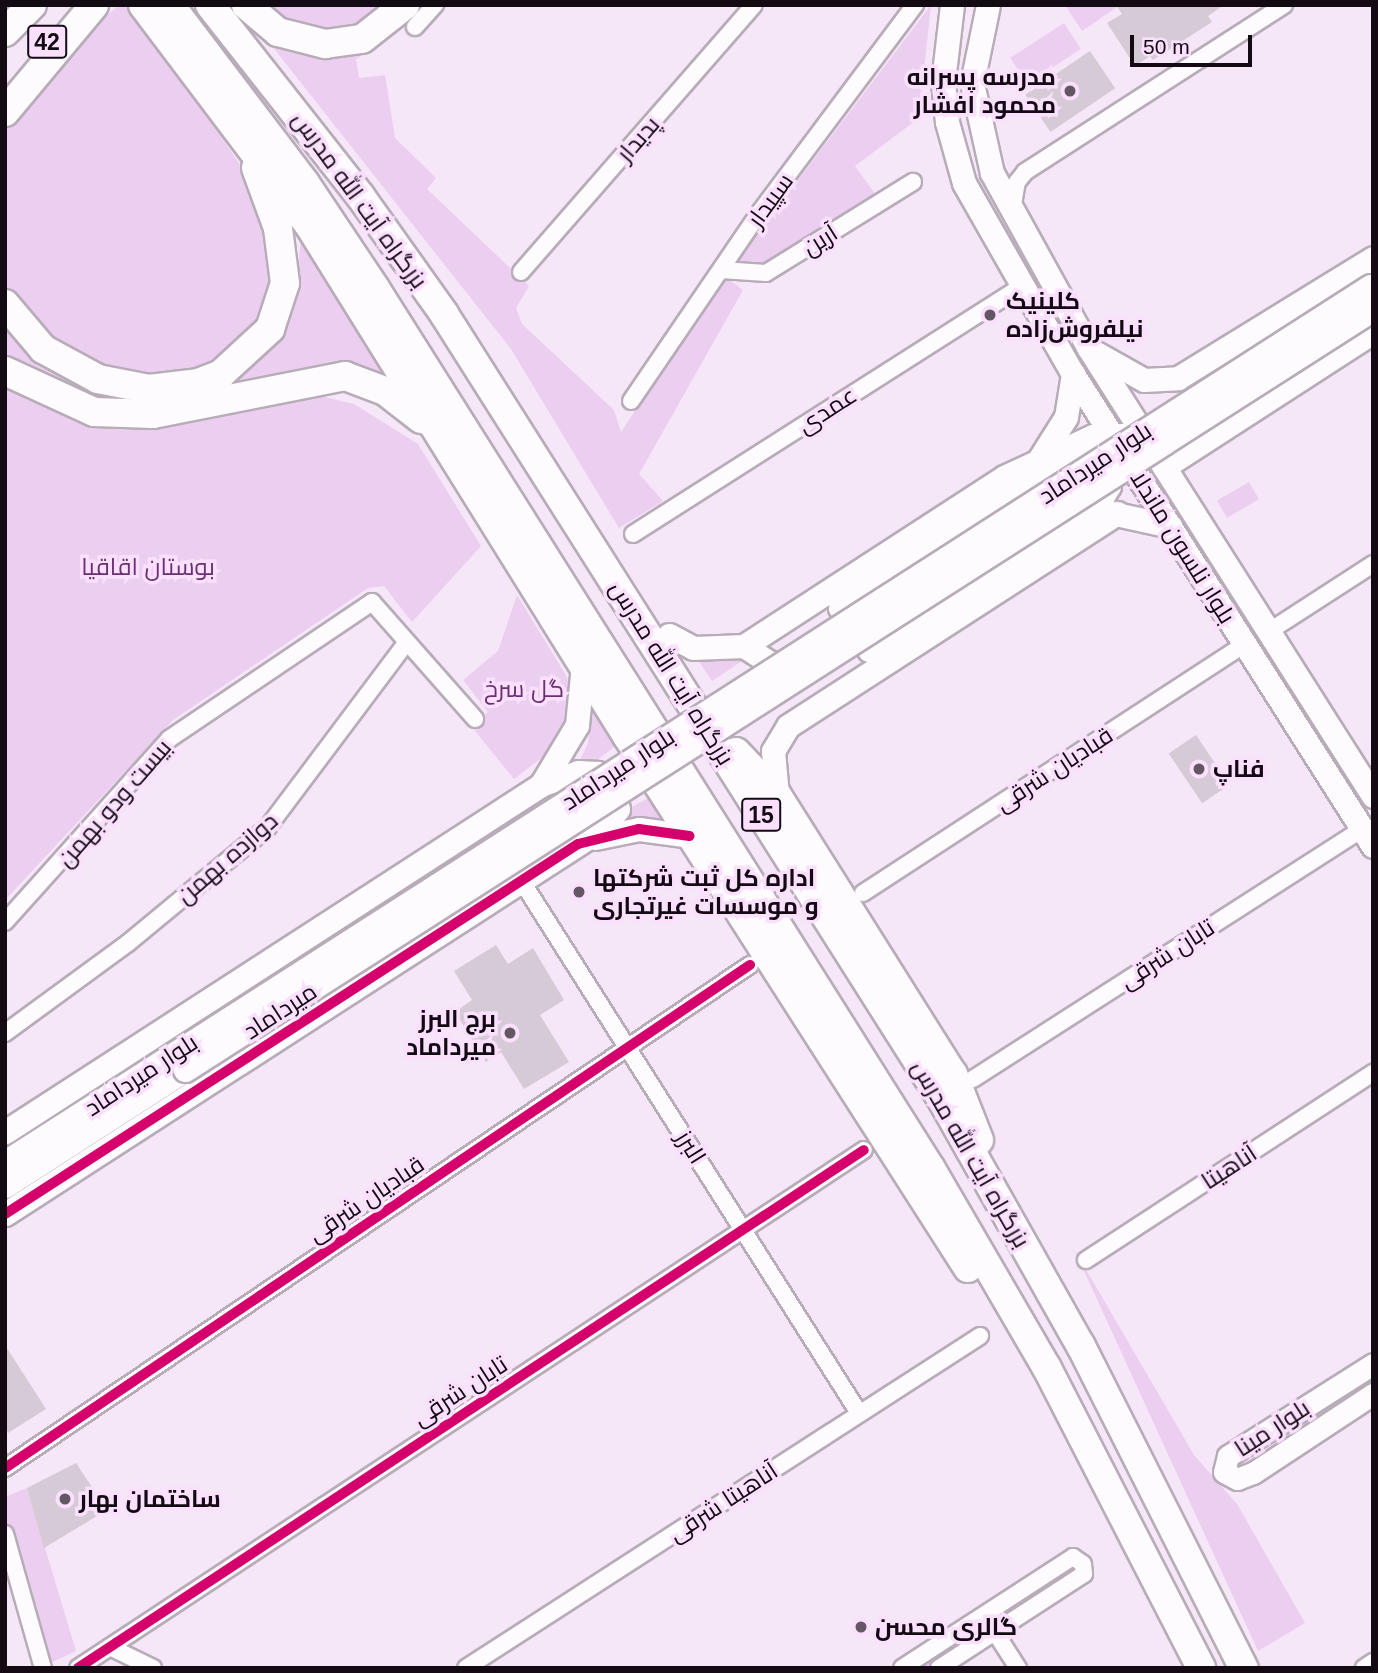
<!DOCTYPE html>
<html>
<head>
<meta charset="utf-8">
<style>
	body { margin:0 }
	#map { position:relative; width:1378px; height:1673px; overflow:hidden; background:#f5e7f7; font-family:Arial,Cairo,sans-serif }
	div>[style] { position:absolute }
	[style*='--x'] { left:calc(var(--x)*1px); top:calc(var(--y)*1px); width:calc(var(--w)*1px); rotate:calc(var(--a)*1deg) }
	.green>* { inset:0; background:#eccef0; transform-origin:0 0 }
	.building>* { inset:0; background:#d6cad7; transform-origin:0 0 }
	.roads { filter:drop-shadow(2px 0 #b7acb8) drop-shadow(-2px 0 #b7acb8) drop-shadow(0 2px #b7acb8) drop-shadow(0 -2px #b7acb8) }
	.minor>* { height:16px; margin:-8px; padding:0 8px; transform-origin:8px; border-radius:8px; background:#fefbfe }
	.tertiary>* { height:21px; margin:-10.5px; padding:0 10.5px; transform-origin:10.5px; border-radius:10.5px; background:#fefbfe }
	.secondary>* { height:23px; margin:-11.5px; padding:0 11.5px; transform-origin:11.5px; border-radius:11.5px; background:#fefbfe }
	.trunk>* { height:28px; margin:-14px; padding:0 14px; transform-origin:14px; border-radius:14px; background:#fefbfe }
	.bridges { filter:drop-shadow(2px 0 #b7acb8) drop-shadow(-2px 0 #b7acb8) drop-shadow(0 2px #b7acb8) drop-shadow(0 -2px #b7acb8) }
	.secondary-bridge>* { height:23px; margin:-11.5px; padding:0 11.5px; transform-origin:11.5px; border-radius:11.5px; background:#fefbfe }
	.cycleway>* { height:10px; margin:-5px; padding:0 5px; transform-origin:5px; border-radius:5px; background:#d6006c }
	.dots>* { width:19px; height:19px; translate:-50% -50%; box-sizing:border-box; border:4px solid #fbe0fe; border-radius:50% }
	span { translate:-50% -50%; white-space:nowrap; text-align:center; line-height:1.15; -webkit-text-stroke:7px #fbe0fe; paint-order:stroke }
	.shield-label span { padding:2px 5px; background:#fbe0fe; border:2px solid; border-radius:5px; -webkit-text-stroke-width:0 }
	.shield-label { font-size:23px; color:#130a14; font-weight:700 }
	.poi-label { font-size:24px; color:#130a14; font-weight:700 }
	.right { translate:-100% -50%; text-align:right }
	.left { translate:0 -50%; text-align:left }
	.street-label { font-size:24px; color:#130a14 }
	.park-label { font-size:24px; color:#6b3072 }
	.frame { position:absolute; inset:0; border:7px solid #130a14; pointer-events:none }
	.scale { position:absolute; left:1130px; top:35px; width:122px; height:32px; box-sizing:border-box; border:4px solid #130a14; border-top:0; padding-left:9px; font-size:21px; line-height:24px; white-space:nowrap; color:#130a14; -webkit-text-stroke:5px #fbe0fe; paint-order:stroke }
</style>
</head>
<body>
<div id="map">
	<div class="green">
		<div style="clip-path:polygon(119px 5px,131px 5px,256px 188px,277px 277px,262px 317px,200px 374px,137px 379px,57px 349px,5px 292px,5px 124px,66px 52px)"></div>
		<div style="clip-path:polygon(254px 5px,395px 5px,370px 25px,310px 34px)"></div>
		<div style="clip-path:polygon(931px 5px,919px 118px,855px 166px,876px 195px,763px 268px,737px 260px)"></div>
		<div style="clip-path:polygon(1065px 5px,1120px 5px,1082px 31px)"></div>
		<div style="left:1064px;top:23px;width:31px;height:64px;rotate:57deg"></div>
		<div style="clip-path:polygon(268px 41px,337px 54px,381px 44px,356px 59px,359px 78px,385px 75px,395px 138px,436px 178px,427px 189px,529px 286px,516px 308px,522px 324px,614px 410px,621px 432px,724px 276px,743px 290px,639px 474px,663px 501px,619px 528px,511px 349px)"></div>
		<div style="clip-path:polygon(301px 238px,397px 386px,126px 401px,91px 393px,5px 357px,5px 312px,25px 341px,180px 392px,296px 287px)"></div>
		<div style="clip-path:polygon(5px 383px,163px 426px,316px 395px,354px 404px,418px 444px,481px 546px,412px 622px,384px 586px,368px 588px,173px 720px,5px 900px)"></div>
		<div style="left:1249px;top:482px;width:20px;height:37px;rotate:60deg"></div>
		<div style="clip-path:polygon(517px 595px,567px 677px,570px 692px,564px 724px,548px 753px,514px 779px,471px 726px,488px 712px,463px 680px,498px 651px)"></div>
		<div style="clip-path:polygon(745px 659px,712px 681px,698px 660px)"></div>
		<div style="clip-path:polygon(593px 700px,623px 740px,587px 768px,578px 764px,588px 743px)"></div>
		<div style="clip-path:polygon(657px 793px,678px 827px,621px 819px,621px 813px)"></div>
		<div style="clip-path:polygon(1074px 1249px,1194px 1455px,1237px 1504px,1305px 1623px,1258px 1651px)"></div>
		<div style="clip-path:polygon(27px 1488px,76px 1651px,46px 1665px,5px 1536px,5px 1497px)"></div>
		<div style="clip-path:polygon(1075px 1562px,1080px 1570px,1014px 1614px,930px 1668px,914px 1668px)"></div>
	</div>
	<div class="building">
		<div style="clip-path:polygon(1116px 5px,1224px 5px,1208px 16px,1212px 22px,1153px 60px,1150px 56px,1135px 66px,1107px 23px,1122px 14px)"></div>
		<div style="left:1090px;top:51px;width:45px;height:78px;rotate:56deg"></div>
		<div style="left:1196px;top:735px;width:60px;height:33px;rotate:56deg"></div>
		<div style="clip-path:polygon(496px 945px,508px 964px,533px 948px,564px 1000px,540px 1015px,569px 1062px,524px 1089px,501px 1052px,486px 1062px,455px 1012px,472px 1000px,454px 971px)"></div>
		<div style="clip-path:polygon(5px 1345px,46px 1409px,8px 1433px,5px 1424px)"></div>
		<div style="clip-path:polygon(76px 1463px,107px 1510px,44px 1548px,27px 1488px)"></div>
	</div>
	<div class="roads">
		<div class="minor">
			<div style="--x:415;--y:27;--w:30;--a:-48"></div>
			<div style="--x:1012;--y:210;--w:28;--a:-80"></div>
			<div style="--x:1017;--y:182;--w:13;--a:-51"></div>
			<div style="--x:1025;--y:172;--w:308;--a:-32.8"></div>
			<div style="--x:721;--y:270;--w:45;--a:3.8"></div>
			<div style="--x:766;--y:273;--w:173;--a:-31.8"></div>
			<div style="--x:521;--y:272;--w:354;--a:-48.9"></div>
			<div style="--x:631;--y:401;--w:229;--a:-55.7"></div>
			<div style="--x:760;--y:212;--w:259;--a:-53.2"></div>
			<div style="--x:633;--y:534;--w:461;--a:-32.5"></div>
			<div style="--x:1268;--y:632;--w:125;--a:-32.9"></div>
			<div style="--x:521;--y:880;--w:631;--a:57.62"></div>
			<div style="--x:863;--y:893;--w:456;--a:-33.1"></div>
			<div style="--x:5;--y:922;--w:246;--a:-48.1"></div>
			<div style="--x:169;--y:739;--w:245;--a:-34"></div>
			<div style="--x:372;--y:602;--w:156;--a:48.6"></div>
			<div style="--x:5;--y:1033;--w:152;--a:-36.2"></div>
			<div style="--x:128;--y:943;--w:182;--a:-39.6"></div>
			<div style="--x:268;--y:827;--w:231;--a:-53.1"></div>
			<div style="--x:973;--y:1079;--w:462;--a:-32.7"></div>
			<div style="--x:1086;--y:1260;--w:343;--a:-33.1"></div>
			<div style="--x:5;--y:1468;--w:899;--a:-34.03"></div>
			<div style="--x:5;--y:1534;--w:139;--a:74.2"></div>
			<div style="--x:995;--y:1632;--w:43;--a:57.4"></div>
			<div style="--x:110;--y:1647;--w:48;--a:26"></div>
			<div style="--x:78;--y:1668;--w:941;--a:-33.39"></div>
			<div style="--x:466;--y:1668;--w:612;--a:-32.86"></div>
			<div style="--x:902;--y:1668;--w:204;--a:-33"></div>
			<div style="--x:1073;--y:1557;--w:12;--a:35"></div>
			<div style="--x:1083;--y:1564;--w:10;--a:84"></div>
			<div style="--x:1084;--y:1574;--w:173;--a:147"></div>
			<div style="--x:1364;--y:1668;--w:11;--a:-34"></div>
		</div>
		<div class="tertiary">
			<div style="--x:1373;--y:1364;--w:172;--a:147.6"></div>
			<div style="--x:1228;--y:1456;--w:16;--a:104"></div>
			<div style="--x:1224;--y:1472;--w:15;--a:28"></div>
			<div style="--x:1237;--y:1479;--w:17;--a:-21"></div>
			<div style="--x:1253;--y:1473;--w:144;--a:-33.4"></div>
		</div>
		<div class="secondary">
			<div style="--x:952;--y:5;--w:78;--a:96.7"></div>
			<div style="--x:943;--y:82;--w:40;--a:84.3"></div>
			<div style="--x:947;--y:122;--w:63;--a:74.4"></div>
			<div style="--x:964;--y:183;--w:220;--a:60.3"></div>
			<div style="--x:1073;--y:374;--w:559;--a:57.56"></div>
			<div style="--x:988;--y:5;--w:80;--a:101.6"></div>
			<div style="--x:972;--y:83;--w:92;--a:77.5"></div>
			<div style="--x:992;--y:173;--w:199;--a:61.1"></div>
			<div style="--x:1088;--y:347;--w:532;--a:57.59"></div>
			<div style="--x:1096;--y:353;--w:55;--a:29.4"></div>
			<div style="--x:1144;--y:380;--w:34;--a:-3"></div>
			<div style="--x:1178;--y:378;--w:229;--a:-31.6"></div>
			<div style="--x:1164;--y:467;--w:249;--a:-32.9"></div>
			<div style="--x:1102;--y:511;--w:70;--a:12.4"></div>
			<div style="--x:840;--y:608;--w:229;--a:-34.9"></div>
			<div style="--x:1028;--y:477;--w:71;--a:-57.7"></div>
			<div style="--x:1066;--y:417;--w:44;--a:-80.8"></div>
			<div style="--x:669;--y:635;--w:27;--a:28"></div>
			<div style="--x:693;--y:648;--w:51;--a:-2.2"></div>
			<div style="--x:744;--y:646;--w:310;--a:-33"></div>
			<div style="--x:1004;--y:477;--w:98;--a:-24.7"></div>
			<div style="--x:1093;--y:436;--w:30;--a:-2"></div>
			<div style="--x:744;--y:646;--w:31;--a:33"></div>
			<div style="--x:770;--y:663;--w:24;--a:5"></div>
			<div style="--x:869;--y:650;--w:272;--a:-32.5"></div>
			<div style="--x:1098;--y:504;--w:21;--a:-59"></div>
			<div style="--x:1109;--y:486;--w:14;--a:-107"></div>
			<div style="--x:1105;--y:473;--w:21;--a:-145"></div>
			<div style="--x:1088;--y:461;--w:23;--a:173"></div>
			<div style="--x:1065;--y:464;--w:14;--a:146"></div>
			<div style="--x:1053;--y:472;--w:41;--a:124.1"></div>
			<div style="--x:777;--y:795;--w:44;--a:-95.2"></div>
			<div style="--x:773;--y:751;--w:29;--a:-59"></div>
			<div style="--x:788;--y:726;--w:392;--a:-32.9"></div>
			<div style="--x:595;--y:838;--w:45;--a:-11.6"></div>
			<div style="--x:639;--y:829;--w:51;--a:7.8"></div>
			<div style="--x:5;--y:1132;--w:639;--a:-32.92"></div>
			<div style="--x:541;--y:785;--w:70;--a:-59"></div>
			<div style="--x:577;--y:725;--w:60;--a:-84.3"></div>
			<div style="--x:5;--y:1162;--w:202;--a:-32.7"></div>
			<div style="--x:5;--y:1186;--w:214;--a:-32.8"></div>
			<div style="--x:5;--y:1214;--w:712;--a:-32.84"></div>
			<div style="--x:603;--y:828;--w:24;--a:-52"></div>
			<div style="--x:618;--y:809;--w:18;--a:-103"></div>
			<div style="--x:614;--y:791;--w:25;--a:-133"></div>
			<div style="--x:597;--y:773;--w:19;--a:-177"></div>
			<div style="--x:578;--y:772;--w:39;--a:161"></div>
		</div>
		<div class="trunk">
			<div style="--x:143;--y:5;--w:276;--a:53"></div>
			<div style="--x:309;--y:225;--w:602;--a:58.11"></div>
			<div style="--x:627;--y:736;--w:632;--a:57.34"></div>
			<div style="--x:170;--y:5;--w:223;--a:52.8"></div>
			<div style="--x:305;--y:183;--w:126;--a:56.3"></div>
			<div style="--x:375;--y:288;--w:1042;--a:57.74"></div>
			<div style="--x:931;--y:1169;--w:230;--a:59.8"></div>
			<div style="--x:1047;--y:1368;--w:337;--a:62.8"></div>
			<div style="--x:210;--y:5;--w:244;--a:51.8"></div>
			<div style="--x:361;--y:197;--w:143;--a:54.6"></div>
			<div style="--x:444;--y:314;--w:928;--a:57.63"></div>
			<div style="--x:941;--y:1098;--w:285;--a:60.6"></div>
			<div style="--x:1081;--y:1346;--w:361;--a:63.2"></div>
			<div style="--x:246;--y:5;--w:42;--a:40.2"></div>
			<div style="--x:278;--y:32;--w:49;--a:14.3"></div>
			<div style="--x:325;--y:44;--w:37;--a:-8"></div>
			<div style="--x:362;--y:39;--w:55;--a:-38.3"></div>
			<div style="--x:5;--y:32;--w:38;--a:-45"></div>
			<div style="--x:5;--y:112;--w:139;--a:-50.2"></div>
			<div style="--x:5;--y:304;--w:59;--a:49.8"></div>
			<div style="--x:43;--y:349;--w:63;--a:28.6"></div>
			<div style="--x:98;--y:379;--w:52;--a:11.1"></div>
			<div style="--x:149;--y:389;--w:49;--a:-7"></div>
			<div style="--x:198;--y:383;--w:25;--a:-21"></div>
			<div style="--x:221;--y:374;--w:67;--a:-42.6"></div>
			<div style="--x:270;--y:329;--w:48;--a:-71.9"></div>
			<div style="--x:285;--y:283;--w:55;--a:-97.3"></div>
			<div style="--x:278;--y:228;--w:64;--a:-110.1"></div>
			<div style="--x:5;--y:371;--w:98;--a:24.7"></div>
			<div style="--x:94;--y:412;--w:59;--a:1.9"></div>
			<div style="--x:153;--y:414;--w:196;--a:-11.2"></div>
			<div style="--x:345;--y:376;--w:43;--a:20.6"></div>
			<div style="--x:385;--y:391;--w:46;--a:37.9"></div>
			<div style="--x:736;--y:752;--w:59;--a:46.4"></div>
			<div style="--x:777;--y:795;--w:330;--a:57.8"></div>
			<div style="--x:953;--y:1074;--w:71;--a:68.5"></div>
		</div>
	</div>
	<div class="bridges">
		<div class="secondary-bridge">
			<div style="--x:175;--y:1053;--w:1420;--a:-32.69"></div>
			<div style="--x:185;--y:1070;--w:1411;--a:-32.64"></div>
		</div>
	</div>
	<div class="cycleway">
		<div style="--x:5;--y:1214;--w:682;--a:-32.85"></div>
		<div style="--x:578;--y:844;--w:63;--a:-13.8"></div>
		<div style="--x:639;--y:829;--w:51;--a:7.8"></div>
		<div style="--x:5;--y:1468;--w:899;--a:-34.03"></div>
		<div style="--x:78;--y:1668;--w:941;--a:-33.39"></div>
	</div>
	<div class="dots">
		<div style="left:1070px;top:91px;background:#625763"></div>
		<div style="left:990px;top:315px;background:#625763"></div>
		<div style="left:1199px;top:769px;background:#625763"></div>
		<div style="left:579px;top:892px;background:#625763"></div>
		<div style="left:510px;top:1033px;background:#625763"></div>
		<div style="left:65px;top:1499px;background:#625763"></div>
		<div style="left:861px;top:1627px;background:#625763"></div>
	</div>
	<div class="shield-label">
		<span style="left:47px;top:42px">42</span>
		<span style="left:761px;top:815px">15</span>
	</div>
	<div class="poi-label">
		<span class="right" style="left:1056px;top:91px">مدرسه پسرانه<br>محمود افشار</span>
		<span class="left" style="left:1006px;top:315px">کلینیک<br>نیلفروش‌زاده</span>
		<span class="left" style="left:1213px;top:769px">فناپ</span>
		<span class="left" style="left:593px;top:892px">اداره کل ثبت شرکتها<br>و موسسات غیرتجاری</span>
		<span class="right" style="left:496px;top:1033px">برج البرز<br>میرداماد</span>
		<span class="left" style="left:79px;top:1499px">ساختمان بهار</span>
		<span class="left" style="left:875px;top:1627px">گالری محسن</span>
	</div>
	<div class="street-label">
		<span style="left:638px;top:139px;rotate:-49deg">پدیدار</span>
		<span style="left:360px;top:200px;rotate:54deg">بزرگراه آیت الله مدرس</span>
		<span style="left:770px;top:200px;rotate:-54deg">سپیدار</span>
		<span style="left:820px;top:240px;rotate:-32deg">آرین</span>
		<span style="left:827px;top:410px;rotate:-33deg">عمدی</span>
		<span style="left:1095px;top:463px;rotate:-33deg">بلوار میرداماد</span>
		<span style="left:1183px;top:547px;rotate:58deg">بلوار نلسون ماندلا</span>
		<span style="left:672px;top:673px;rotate:58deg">بزرگراه آیت الله مدرس</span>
		<span style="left:618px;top:769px;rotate:-33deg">بلوار میرداماد</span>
		<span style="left:1054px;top:769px;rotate:-33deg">قبادیان شرقی</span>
		<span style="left:114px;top:803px;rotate:-49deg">بیست ودو بهمن</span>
		<span style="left:227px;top:858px;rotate:-41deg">دوازده بهمن</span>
		<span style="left:1167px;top:954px;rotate:-33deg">تابان شرقی</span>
		<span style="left:280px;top:1011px;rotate:-33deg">میرداماد</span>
		<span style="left:141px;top:1075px;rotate:-33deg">بلوار میرداماد</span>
		<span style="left:691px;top:1147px;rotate:58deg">البرز</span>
		<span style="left:971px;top:1154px;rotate:60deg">بزرگراه آیت الله مدرس</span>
		<span style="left:1229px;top:1167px;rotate:-33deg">آناهیتا</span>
		<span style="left:366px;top:1199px;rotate:-34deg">قبادیان شرقی</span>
		<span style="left:460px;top:1391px;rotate:-33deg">تابان شرقی</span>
		<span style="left:1272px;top:1428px;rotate:-33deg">بلوار مینا</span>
		<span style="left:723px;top:1502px;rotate:-33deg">آناهیتا شرقی</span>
	</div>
	<div class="park-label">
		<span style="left:148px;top:567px">بوستان اقاقیا</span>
		<span style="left:524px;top:689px">گل سرخ</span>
	</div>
	<div class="frame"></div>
	<div class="scale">50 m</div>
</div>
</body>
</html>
